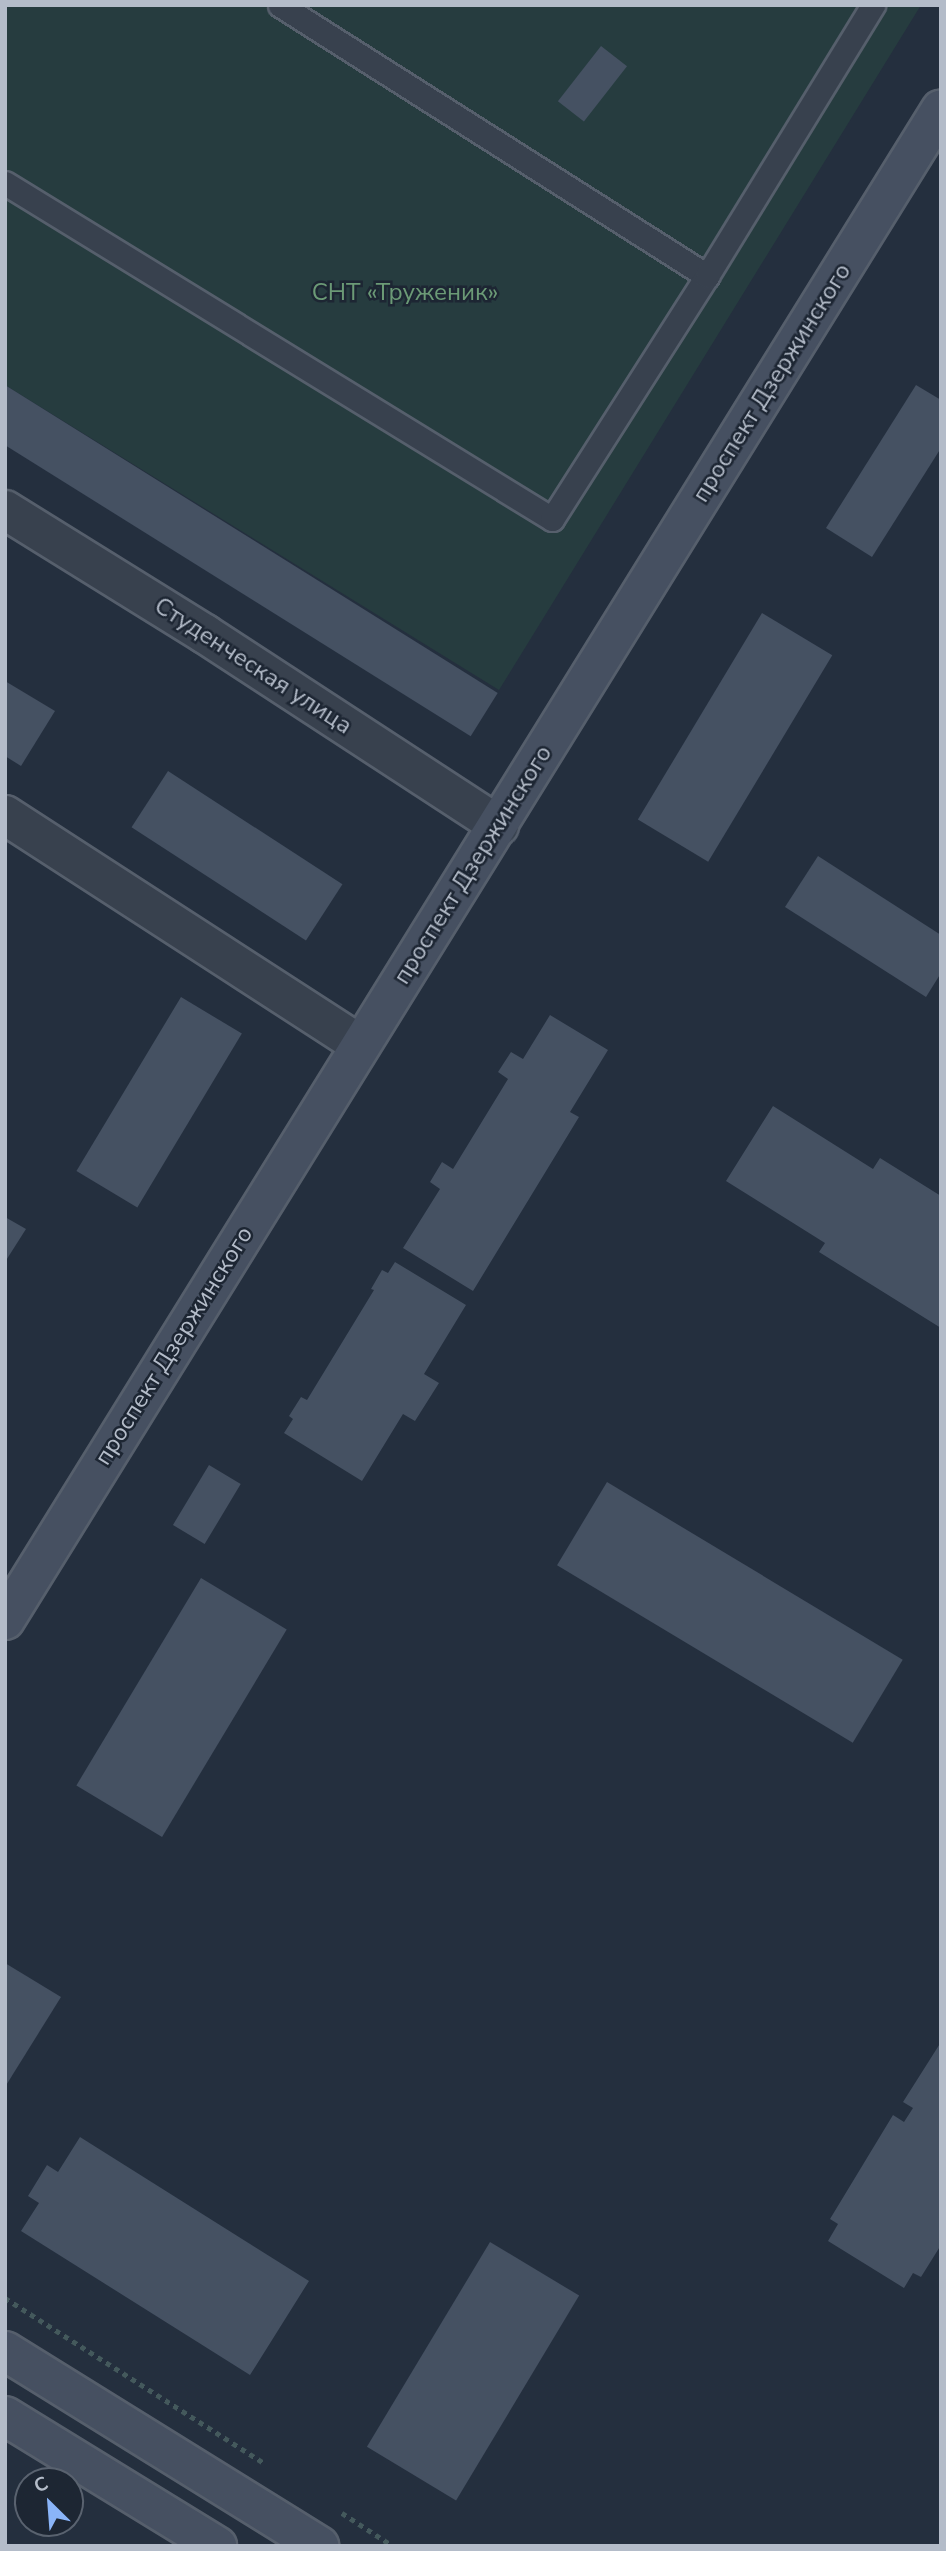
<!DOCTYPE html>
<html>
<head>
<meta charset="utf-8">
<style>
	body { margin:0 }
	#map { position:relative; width:946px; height:2551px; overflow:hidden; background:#242f3e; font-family:"Nunito Sans",sans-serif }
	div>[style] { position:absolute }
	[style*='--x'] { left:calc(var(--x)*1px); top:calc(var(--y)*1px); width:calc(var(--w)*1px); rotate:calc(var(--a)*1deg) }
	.green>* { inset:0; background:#263c3f }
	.building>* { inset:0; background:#455162; transform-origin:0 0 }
	.path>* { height:4.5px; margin-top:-2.25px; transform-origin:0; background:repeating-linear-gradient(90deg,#44595c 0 5px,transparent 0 10px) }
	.roads { filter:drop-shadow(2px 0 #565f6c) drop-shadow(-2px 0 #565f6c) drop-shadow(0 2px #565f6c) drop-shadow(0 -2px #565f6c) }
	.lane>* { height:23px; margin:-11.5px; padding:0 11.5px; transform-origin:11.5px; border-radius:11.5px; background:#38414e }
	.street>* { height:38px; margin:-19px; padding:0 19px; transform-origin:19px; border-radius:19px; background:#38414e }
	.secondary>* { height:38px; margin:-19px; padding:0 19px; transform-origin:19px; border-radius:19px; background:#465061 }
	span { translate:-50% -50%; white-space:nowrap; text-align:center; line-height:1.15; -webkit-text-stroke:5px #1d2633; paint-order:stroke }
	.park-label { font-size:24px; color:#6b9a76 }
	.street-label { font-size:24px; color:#b4bcc9 }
	.frame { position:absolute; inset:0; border:7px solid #b4bcc9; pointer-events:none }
	.north { position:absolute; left:14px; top:2467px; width:70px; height:70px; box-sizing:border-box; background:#1d2633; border:2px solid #59626f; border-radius:50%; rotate:335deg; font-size:19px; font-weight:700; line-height:28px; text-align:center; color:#b4bcc9 }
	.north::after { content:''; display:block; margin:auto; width:24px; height:32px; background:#8ab4f8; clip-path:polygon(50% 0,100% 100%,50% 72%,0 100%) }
</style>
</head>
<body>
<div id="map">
	<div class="green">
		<div style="clip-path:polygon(5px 5px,921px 5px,499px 690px,5px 385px)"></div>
	</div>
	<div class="building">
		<div style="left:601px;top:46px;width:33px;height:70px;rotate:38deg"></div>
		<div style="left:5px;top:385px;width:581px;height:51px;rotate:32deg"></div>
		<div style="clip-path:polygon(916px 385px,941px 400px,941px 448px,872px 557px,826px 528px)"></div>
		<div style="left:762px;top:613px;width:82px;height:241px;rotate:31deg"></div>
		<div style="clip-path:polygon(5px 681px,55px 711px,21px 766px,5px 756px)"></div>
		<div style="left:168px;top:771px;width:208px;height:67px;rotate:33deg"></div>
		<div style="clip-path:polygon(818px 856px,941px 935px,941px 973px,926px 997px,785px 907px)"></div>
		<div style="left:181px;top:997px;width:71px;height:203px;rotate:31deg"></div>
		<div style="clip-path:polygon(550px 1015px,608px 1050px,570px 1112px,579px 1117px,473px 1291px,403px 1248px,440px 1189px,430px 1182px,442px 1162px,453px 1169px,508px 1079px,498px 1072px,511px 1052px,523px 1059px)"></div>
		<div style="clip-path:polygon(773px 1106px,873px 1169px,880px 1158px,941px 1196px,941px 1328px,819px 1252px,825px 1243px,726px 1181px)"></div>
		<div style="clip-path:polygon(5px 1217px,26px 1229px,5px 1262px)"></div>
		<div style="clip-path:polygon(395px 1262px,466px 1305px,424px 1374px,439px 1383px,415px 1421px,403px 1414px,362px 1481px,284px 1433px,293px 1419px,289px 1416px,301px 1397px,307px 1400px,374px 1290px,371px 1289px,382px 1270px,388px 1273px)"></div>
		<div style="left:209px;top:1465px;width:37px;height:70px;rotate:31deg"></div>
		<div style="left:607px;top:1482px;width:345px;height:97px;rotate:31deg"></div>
		<div style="left:201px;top:1578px;width:100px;height:242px;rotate:31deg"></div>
		<div style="clip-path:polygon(5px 1963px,61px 1997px,5px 2087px)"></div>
		<div style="clip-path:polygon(941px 2042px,941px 2245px,921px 2277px,913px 2273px,904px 2288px,828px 2241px,838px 2224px,830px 2219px,893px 2115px,904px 2122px,913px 2108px,903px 2102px)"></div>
		<div style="clip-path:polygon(80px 2137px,309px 2281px,250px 2375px,21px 2231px,39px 2203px,28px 2196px,47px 2165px,58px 2172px)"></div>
		<div style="left:490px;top:2242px;width:104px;height:239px;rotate:31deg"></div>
	</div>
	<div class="path">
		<div style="--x:5;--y:2298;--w:307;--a:32.5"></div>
		<div style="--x:342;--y:2513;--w:61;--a:32.9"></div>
	</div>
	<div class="roads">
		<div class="lane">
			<div style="--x:280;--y:5;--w:506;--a:32.4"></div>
			<div style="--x:5;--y:183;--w:642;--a:31.56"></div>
			<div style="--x:552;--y:519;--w:288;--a:-57.5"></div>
			<div style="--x:707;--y:276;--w:318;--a:-58.5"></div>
		</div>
		<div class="street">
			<div style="--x:5;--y:510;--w:235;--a:31.8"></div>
			<div style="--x:205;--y:634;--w:351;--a:33.1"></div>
			<div style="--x:5;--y:815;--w:423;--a:32.9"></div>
		</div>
		<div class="secondary">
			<div style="--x:5;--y:1620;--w:1777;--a:-58.22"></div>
			<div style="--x:5;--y:2351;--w:370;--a:31.8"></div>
			<div style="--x:5;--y:2416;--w:249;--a:31.5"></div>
		</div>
	</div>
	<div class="park-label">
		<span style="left:405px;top:293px">СНТ «Труженик»</span>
	</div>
	<div class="street-label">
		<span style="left:772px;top:383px;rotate:-58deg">проспект Дзержинского</span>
		<span style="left:253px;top:666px;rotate:33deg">Студенческая улица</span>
		<span style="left:473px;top:865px;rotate:-58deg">проспект Дзержинского</span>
		<span style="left:174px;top:1346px;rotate:-58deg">проспект Дзержинского</span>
	</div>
	<div class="frame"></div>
	<div class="north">С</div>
</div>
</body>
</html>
